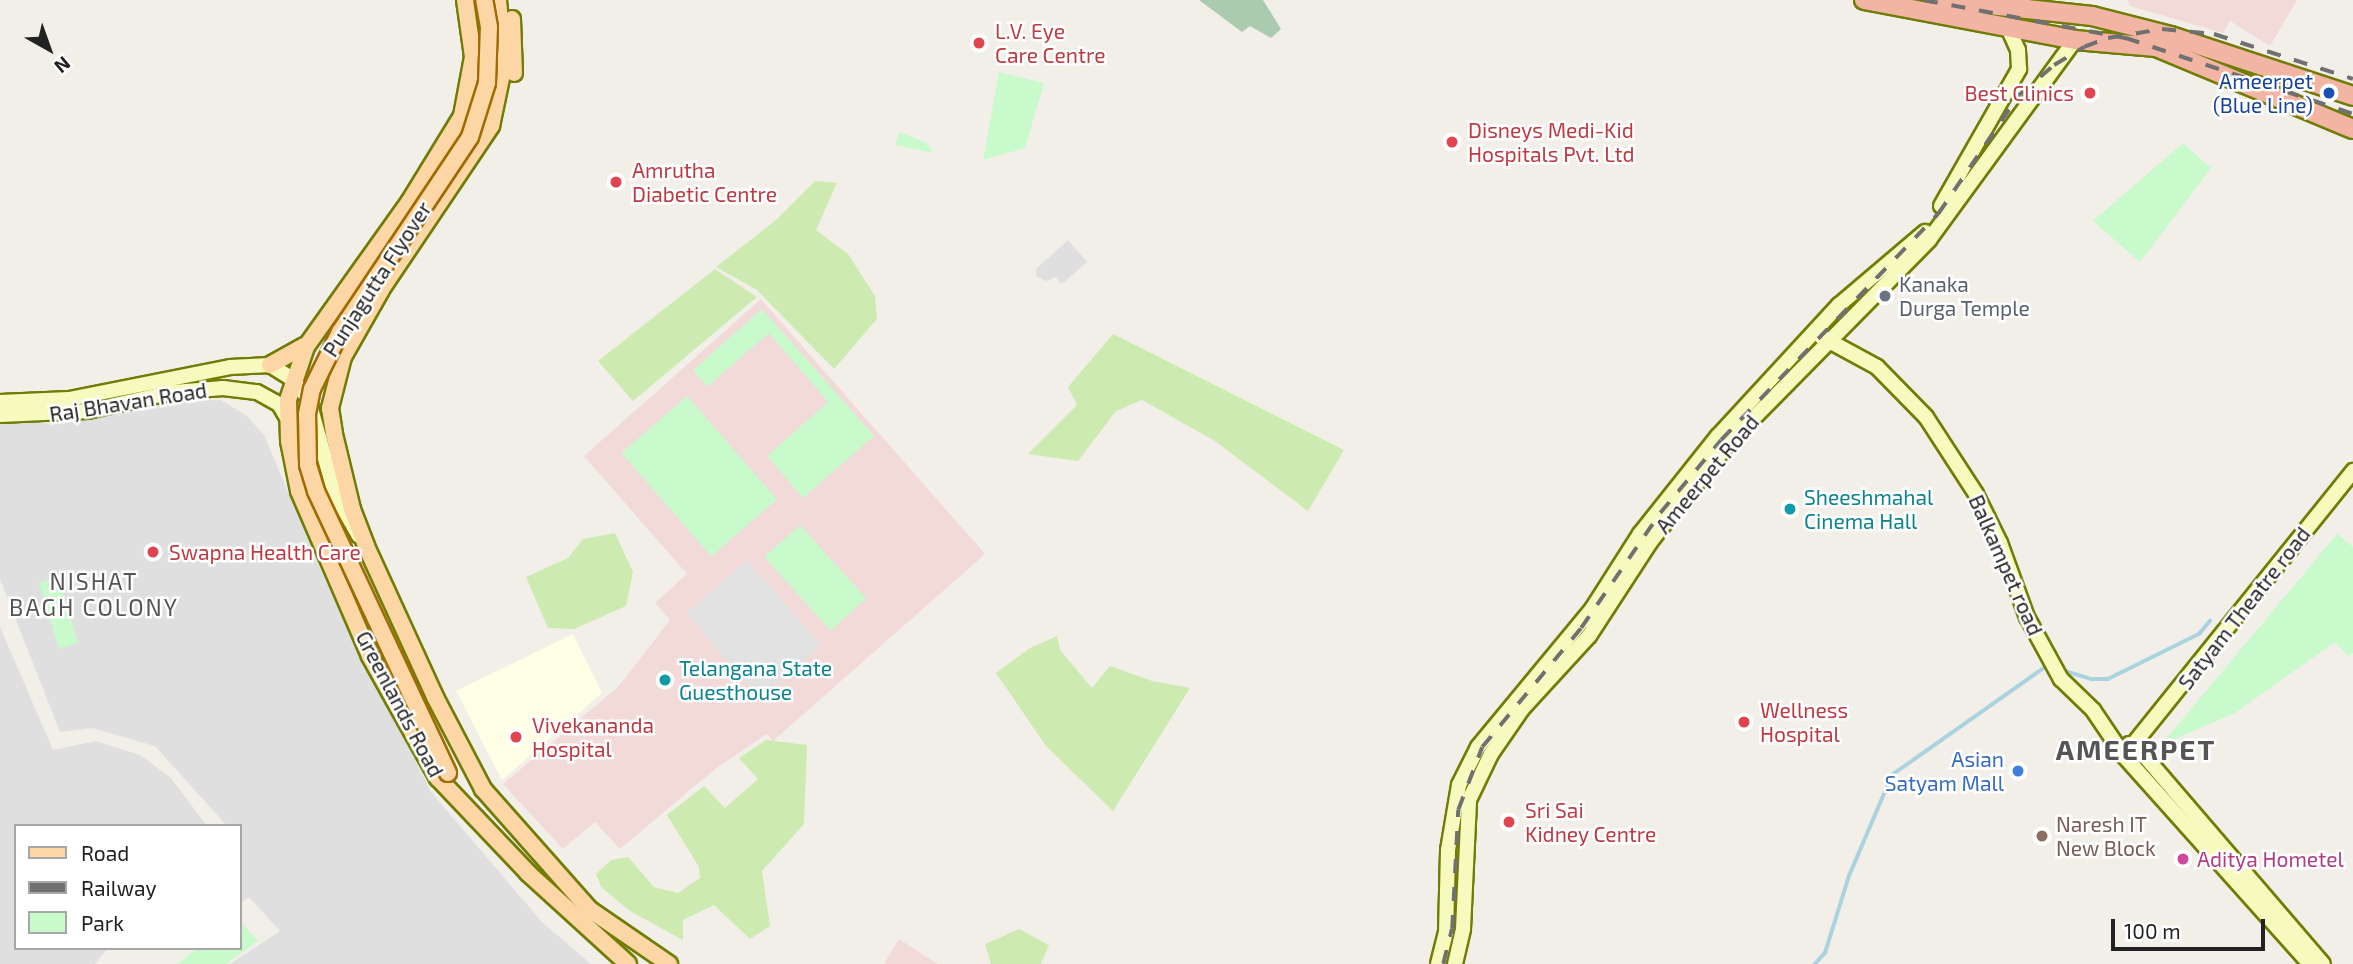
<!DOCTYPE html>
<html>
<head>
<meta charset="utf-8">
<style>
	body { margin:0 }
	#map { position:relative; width:2353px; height:964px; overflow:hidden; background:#f2efe9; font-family:"Exo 2",sans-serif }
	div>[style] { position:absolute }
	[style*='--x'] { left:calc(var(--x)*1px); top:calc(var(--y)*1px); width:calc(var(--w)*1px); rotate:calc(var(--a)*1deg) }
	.residential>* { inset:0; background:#e0dfdf }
	.commercial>* { inset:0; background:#f2dad9 }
	.education>* { inset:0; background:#ffffe5 }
	.grass>* { inset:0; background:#cdebb0 }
	.cemetery>* { inset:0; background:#aacbaf }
	.park>* { inset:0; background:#c8facc; transform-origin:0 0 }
	.parking>* { inset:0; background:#e2e2e2; transform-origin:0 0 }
	.stream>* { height:3.5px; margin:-1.75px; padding:0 1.75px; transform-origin:1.75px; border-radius:1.75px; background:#aad3df }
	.roads { filter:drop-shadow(2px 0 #707d05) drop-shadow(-2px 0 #707d05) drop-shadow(0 2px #707d05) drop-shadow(0 -2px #707d05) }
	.secondary>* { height:14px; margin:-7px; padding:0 7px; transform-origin:7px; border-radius:7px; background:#f7fabf }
	.primary>* { height:16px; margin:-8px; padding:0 8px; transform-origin:8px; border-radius:8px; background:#fcd6a4 }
	.trunk>* { height:18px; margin:-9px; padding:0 9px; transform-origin:9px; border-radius:9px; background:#f2b4a3 }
	.rail>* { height:3.5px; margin-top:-1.75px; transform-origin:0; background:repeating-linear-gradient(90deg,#707070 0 14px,transparent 0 28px) }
	.bridges { filter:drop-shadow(2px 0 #a06b00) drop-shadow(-2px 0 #a06b00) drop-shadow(0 2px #a06b00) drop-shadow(0 -2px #a06b00) }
	.primary-bridge>* { height:16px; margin:-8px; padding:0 8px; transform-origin:8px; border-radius:8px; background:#fcd6a4 }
	.dots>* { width:19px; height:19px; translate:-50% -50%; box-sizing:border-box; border:4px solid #fff; border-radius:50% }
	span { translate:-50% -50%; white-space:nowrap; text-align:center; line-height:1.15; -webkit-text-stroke:5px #fff; paint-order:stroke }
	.health-label { font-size:21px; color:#be3a42 }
	.left { translate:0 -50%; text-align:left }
	.right { translate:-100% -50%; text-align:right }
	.transit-label { font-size:21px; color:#164399 }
	.street-label { font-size:21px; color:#222 }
	.worship-label { font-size:21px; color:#5b616d }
	.culture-label { font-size:21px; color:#0d838f }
	.shop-label { font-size:21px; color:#366cbe }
	.education-label { font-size:21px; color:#785e54 }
	.hotel-label { font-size:21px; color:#b23c85 }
	.neighbourhood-label { font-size:23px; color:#555; letter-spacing:2px }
	.district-label { font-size:28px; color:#555; font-weight:700; letter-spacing:2px }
	.legend { position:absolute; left:14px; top:824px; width:228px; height:126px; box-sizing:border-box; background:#fff; border:2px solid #a7a7a7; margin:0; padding:9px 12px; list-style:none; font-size:21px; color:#222 }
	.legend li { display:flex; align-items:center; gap:14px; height:35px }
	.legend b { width:35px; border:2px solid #a7a7a7 }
	.north { position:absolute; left:14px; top:14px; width:70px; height:70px; -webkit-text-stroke:5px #fff; paint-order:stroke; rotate:140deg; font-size:19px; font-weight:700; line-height:28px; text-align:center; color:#222 }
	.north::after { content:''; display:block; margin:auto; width:24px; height:32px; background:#222; clip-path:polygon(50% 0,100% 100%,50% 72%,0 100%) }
	.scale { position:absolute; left:2111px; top:919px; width:154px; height:32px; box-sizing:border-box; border:4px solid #222; border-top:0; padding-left:9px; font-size:21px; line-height:24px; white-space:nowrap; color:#222; -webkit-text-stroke:5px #fff; paint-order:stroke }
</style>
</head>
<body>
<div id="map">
	<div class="residential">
		<div style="clip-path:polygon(1068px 240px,1087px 262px,1062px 284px,1055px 277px,1046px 281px,1036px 276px,1036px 269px)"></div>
		<div style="clip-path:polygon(189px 400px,221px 400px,247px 416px,264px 435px,326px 582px,431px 792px,542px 922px,591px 964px,230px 964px,280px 931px,249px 897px,240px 903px,240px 826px,227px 826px,155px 746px,92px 728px,60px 732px,0 579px,0 419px,60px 424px)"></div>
		<div style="clip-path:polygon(0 627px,53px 750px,96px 741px,140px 755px,171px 778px,207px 826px,16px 826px,16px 948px,108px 948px,95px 964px,0 964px)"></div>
	</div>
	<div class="commercial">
		<div style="clip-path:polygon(2127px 0,2297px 0,2270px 46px,2230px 21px,2223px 33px,2130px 6px)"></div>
		<div style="clip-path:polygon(761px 299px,985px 554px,773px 741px,767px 734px,715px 769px,620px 849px,595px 822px,563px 849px,503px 784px,619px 686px,670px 620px,655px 603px,687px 574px,584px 456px)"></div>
		<div style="clip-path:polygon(899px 939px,928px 958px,938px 964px,884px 964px)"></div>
	</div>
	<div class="education">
		<div style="clip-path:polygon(573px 634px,602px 693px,502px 780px,456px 691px)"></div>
	</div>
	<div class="grass">
		<div style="clip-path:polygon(815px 181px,837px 183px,816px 230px,848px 254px,875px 296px,877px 319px,834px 369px,757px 290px,716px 267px,776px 220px)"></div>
		<div style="clip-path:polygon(715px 269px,757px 297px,633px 401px,598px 361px)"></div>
		<div style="clip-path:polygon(1113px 334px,1344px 450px,1308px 511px,1215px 441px,1142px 400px,1116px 411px,1078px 461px,1028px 454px,1077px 405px,1068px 387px)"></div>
		<div style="clip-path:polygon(615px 533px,633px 572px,626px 606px,574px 629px,548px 628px,526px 577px,568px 558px,583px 539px)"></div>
		<div style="clip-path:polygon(1057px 636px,1060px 650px,1092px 688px,1110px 666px,1152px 681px,1190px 688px,1113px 811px,1046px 746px,996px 673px,1030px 648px)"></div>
		<div style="clip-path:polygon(766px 740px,807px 745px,804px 824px,762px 871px,770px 926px,750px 939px,714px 905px,683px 920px,683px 940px,630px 911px,601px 887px,596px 874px,611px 860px,628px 857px,654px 887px,678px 893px,700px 878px,699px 867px,667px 815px,704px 786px,725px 808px,758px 779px,739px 758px)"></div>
		<div style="clip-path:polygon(1019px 929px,1049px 945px,1041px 964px,991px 964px,985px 944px)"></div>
	</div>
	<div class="cemetery">
		<div style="clip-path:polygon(1199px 0,1263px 0,1281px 29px,1271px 38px,1250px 26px,1242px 32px)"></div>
	</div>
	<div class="park">
		<div style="clip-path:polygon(999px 72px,1044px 83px,1025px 148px,983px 160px)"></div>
		<div style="clip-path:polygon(900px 132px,927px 143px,933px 153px,895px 145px)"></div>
		<div style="clip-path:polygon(2183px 143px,2211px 168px,2140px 262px,2093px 221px)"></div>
		<div style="clip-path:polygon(762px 309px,874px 436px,803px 498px,767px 456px,828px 402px,769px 333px,707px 387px,693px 370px)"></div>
		<div style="left:687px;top:396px;width:137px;height:87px;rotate:49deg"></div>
		<div style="left:800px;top:525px;width:99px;height:48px;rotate:48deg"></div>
		<div style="clip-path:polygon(2337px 534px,2353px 547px,2353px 653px,2348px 656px,2335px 642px,2235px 713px,2161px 745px)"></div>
		<div style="left:58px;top:577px;width:69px;height:20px;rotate:73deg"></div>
		<div style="clip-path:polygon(240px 921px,258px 941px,226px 964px,177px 964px,198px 948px,240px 948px)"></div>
	</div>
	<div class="parking">
		<div style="left:747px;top:560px;width:113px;height:81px;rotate:49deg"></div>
	</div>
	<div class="stream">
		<div style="--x:2062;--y:670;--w:31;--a:17"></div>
		<div style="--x:2092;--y:679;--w:16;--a:0"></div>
		<div style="--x:2108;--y:679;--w:102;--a:-26.3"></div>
		<div style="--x:2199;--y:634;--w:17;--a:-50"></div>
		<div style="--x:1815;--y:964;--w:15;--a:-48"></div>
		<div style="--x:1825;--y:953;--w:81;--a:-72.7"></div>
		<div style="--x:1849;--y:876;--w:110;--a:-66.9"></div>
		<div style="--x:1892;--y:775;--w:191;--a:-35.2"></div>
	</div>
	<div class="roads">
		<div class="secondary">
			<div style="--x:1941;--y:206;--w:158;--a:-60.3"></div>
			<div style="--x:2019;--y:69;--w:19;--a:-93"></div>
			<div style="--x:2018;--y:50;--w:24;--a:-114"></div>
			<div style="--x:1820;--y:336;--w:65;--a:28.5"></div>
			<div style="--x:1877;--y:367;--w:70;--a:45.6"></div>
			<div style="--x:1926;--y:417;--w:92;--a:57"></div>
			<div style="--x:1976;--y:494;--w:55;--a:63.9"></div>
			<div style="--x:2000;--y:543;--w:79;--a:70"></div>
			<div style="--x:2027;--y:617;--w:71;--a:61.3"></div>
			<div style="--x:2061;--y:679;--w:45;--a:44.1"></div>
			<div style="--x:2093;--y:710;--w:55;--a:56"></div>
			<div style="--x:2124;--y:756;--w:279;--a:48.2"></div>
			<div style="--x:0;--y:402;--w:69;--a:-2.5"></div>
			<div style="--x:69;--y:399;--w:164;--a:-11.2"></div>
			<div style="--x:230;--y:367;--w:40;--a:-2.9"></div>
			<div style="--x:270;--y:365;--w:26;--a:32"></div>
			<div style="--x:292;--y:379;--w:25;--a:50"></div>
			<div style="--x:308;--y:398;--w:100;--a:74.3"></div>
			<div style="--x:335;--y:494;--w:48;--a:60.3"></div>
			<div style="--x:0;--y:415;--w:88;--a:-2.6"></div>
			<div style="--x:88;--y:411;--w:88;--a:-12.5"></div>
			<div style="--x:174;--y:392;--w:49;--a:-4.7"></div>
			<div style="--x:223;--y:388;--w:34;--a:7"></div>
			<div style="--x:257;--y:392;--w:25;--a:29"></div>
			<div style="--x:279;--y:404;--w:16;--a:60"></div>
			<div style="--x:2129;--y:744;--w:7;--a:16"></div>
			<div style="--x:2136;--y:746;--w:287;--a:49.4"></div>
			<div style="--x:2124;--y:756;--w:366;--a:-51.2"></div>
			<div style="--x:1438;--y:964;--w:32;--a:-76"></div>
			<div style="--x:1446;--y:933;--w:83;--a:-88.6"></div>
			<div style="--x:1448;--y:850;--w:66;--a:-80.4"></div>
			<div style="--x:1459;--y:785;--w:42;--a:-63.4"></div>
			<div style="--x:1478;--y:747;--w:179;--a:-50.4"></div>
			<div style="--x:1592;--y:609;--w:89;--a:-57.4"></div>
			<div style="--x:1640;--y:534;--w:125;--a:-51.5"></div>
			<div style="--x:1718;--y:436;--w:178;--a:-47.3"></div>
			<div style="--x:1839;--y:305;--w:113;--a:-40.3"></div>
			<div style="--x:1455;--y:964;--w:36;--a:-77"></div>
			<div style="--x:1463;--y:929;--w:129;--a:-87.3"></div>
			<div style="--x:1469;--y:800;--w:51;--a:-64.4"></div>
			<div style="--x:1491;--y:754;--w:55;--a:-55.4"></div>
			<div style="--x:1522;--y:709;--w:99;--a:-47.5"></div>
			<div style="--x:1589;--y:636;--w:113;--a:-56.9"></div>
			<div style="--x:1651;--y:541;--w:124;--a:-51.6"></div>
			<div style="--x:1728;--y:444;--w:286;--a:-45.4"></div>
			<div style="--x:1929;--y:240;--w:248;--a:-53.9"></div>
		</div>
		<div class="primary">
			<div style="--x:465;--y:0;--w:58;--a:82"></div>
			<div style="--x:473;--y:57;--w:60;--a:100.6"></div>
			<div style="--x:462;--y:116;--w:100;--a:121.5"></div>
			<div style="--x:410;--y:201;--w:179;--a:125.5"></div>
			<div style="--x:306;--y:347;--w:56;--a:108.8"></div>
			<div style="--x:288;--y:400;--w:41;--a:88.6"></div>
			<div style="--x:289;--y:441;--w:51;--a:78.7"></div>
			<div style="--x:299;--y:491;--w:180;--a:66.7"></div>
			<div style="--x:370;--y:656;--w:140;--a:60.9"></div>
			<div style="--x:438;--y:778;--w:131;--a:46.5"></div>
			<div style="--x:528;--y:873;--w:135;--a:42.3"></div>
			<div style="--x:498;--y:0;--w:64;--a:84.6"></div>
			<div style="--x:504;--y:64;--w:63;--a:101.8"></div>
			<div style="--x:491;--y:126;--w:197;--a:123.9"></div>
			<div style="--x:381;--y:290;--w:77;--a:119.6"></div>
			<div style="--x:343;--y:357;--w:53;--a:104.3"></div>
			<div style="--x:330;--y:408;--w:26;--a:81"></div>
			<div style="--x:334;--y:434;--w:77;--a:76.5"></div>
			<div style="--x:352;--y:509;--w:40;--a:69"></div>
			<div style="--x:366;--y:546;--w:166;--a:65.4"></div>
			<div style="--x:435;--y:697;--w:104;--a:62.4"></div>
			<div style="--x:483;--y:789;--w:160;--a:48.5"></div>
			<div style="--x:589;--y:909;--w:97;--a:34.5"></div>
			<div style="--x:512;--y:19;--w:54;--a:87.9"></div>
			<div style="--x:270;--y:365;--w:39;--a:-29"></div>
		</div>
		<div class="trunk">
			<div style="--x:1864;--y:0;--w:215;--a:10.7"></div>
			<div style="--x:2075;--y:40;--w:81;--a:4.9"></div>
			<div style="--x:2156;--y:47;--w:213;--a:22.6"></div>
			<div style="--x:1943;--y:0;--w:150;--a:6.1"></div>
			<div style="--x:2092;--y:16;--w:81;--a:14.2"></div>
			<div style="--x:2171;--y:36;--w:192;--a:18.2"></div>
		</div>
	</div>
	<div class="rail">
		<div style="--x:1924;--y:0;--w:206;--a:10.7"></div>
		<div style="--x:2126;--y:38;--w:239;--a:18.5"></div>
		<div style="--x:1443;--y:964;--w:36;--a:-76"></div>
		<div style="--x:1452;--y:929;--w:119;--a:-87.1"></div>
		<div style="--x:1458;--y:810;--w:67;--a:-69.1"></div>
		<div style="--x:1482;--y:747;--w:155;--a:-50.2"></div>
		<div style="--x:1581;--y:628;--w:140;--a:-55.5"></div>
		<div style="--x:1660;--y:513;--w:95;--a:-50.1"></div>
		<div style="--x:1721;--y:440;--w:313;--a:-46.2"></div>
		<div style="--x:1938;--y:214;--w:144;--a:-55.8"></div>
		<div style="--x:2019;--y:95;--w:46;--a:-40.6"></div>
		<div style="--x:2054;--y:65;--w:35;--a:-31"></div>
		<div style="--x:2084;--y:47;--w:26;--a:-21"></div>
		<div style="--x:2108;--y:38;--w:55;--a:-9.5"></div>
		<div style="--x:2162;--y:29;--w:52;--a:5.5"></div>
		<div style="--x:2214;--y:34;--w:146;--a:17.9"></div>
	</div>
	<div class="bridges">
		<div class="primary-bridge">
			<div style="--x:448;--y:773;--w:311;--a:-115.1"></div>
			<div style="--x:316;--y:491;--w:28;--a:-107"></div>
			<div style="--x:308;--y:464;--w:50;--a:-91.1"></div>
			<div style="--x:307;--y:414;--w:25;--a:-79"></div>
			<div style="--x:312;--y:389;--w:64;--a:-63.8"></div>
			<div style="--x:340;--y:332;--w:234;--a:-56.3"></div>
			<div style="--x:470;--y:137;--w:57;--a:-72.5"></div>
			<div style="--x:487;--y:83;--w:56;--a:-88"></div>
			<div style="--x:489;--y:27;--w:27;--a:-100"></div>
		</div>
	</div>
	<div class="dots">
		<div style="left:979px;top:43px;background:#e0444e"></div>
		<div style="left:2090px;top:93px;background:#e0444e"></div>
		<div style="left:2329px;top:93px;background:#1a4fb4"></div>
		<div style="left:1452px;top:142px;background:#e0444e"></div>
		<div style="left:616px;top:182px;background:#e0444e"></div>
		<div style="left:1885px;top:296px;background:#6b7280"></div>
		<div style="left:1790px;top:509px;background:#0f9aa8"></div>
		<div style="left:153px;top:552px;background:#e0444e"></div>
		<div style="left:665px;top:680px;background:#0f9aa8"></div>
		<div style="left:1744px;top:722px;background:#e0444e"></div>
		<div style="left:516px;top:737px;background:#e0444e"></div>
		<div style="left:2018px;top:771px;background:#3f7fe0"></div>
		<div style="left:1509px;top:822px;background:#e0444e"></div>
		<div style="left:2042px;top:836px;background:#8d6e63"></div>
		<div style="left:2183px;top:859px;background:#d1479c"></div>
	</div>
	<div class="health-label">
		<span class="left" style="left:995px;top:43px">L.V. Eye<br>Care Centre</span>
		<span class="right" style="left:2074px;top:93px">Best Clinics</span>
		<span class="left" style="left:1468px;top:142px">Disneys Medi-Kid<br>Hospitals Pvt. Ltd</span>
		<span class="left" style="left:632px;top:182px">Amrutha<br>Diabetic Centre</span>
		<span class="left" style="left:169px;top:552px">Swapna Health Care</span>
		<span class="left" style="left:1760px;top:722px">Wellness<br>Hospital</span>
		<span class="left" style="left:532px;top:737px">Vivekananda<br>Hospital</span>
		<span class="left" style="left:1525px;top:822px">Sri Sai<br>Kidney Centre</span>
	</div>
	<div class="transit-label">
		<span class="right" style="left:2313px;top:93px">Ameerpet<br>(Blue Line)</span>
	</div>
	<div class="street-label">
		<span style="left:377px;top:279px;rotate:-57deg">Punjagutta Flyover</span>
		<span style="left:128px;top:402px;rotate:-9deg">Raj Bhavan Road</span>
		<span style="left:1707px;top:474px;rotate:-50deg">Ameerpet Road</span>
		<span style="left:2006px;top:565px;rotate:66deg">Balkampet road</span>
		<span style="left:2244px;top:608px;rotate:-52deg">Satyam Theatre road</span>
		<span style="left:400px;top:704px;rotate:62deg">Greenlands Road</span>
	</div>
	<div class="worship-label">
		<span class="left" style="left:1899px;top:296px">Kanaka<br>Durga Temple</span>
	</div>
	<div class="culture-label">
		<span class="left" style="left:1804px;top:509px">Sheeshmahal<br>Cinema Hall</span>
		<span class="left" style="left:679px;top:680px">Telangana State<br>Guesthouse</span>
	</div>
	<div class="shop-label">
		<span class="right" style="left:2004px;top:771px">Asian<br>Satyam Mall</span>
	</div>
	<div class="education-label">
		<span class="left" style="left:2056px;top:836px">Naresh IT<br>New Block</span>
	</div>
	<div class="hotel-label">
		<span class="left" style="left:2197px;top:859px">Aditya Hometel</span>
	</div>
	<div class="neighbourhood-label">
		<span style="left:94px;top:594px">NISHAT<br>BAGH COLONY</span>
	</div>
	<div class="district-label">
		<span style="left:2136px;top:749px">AMEERPET</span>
	</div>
	<ul class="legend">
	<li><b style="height:9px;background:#fcd6a4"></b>Road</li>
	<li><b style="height:9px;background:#707070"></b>Railway</li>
	<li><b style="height:19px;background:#c8facc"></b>Park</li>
	</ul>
	<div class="north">N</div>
	<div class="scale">100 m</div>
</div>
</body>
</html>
